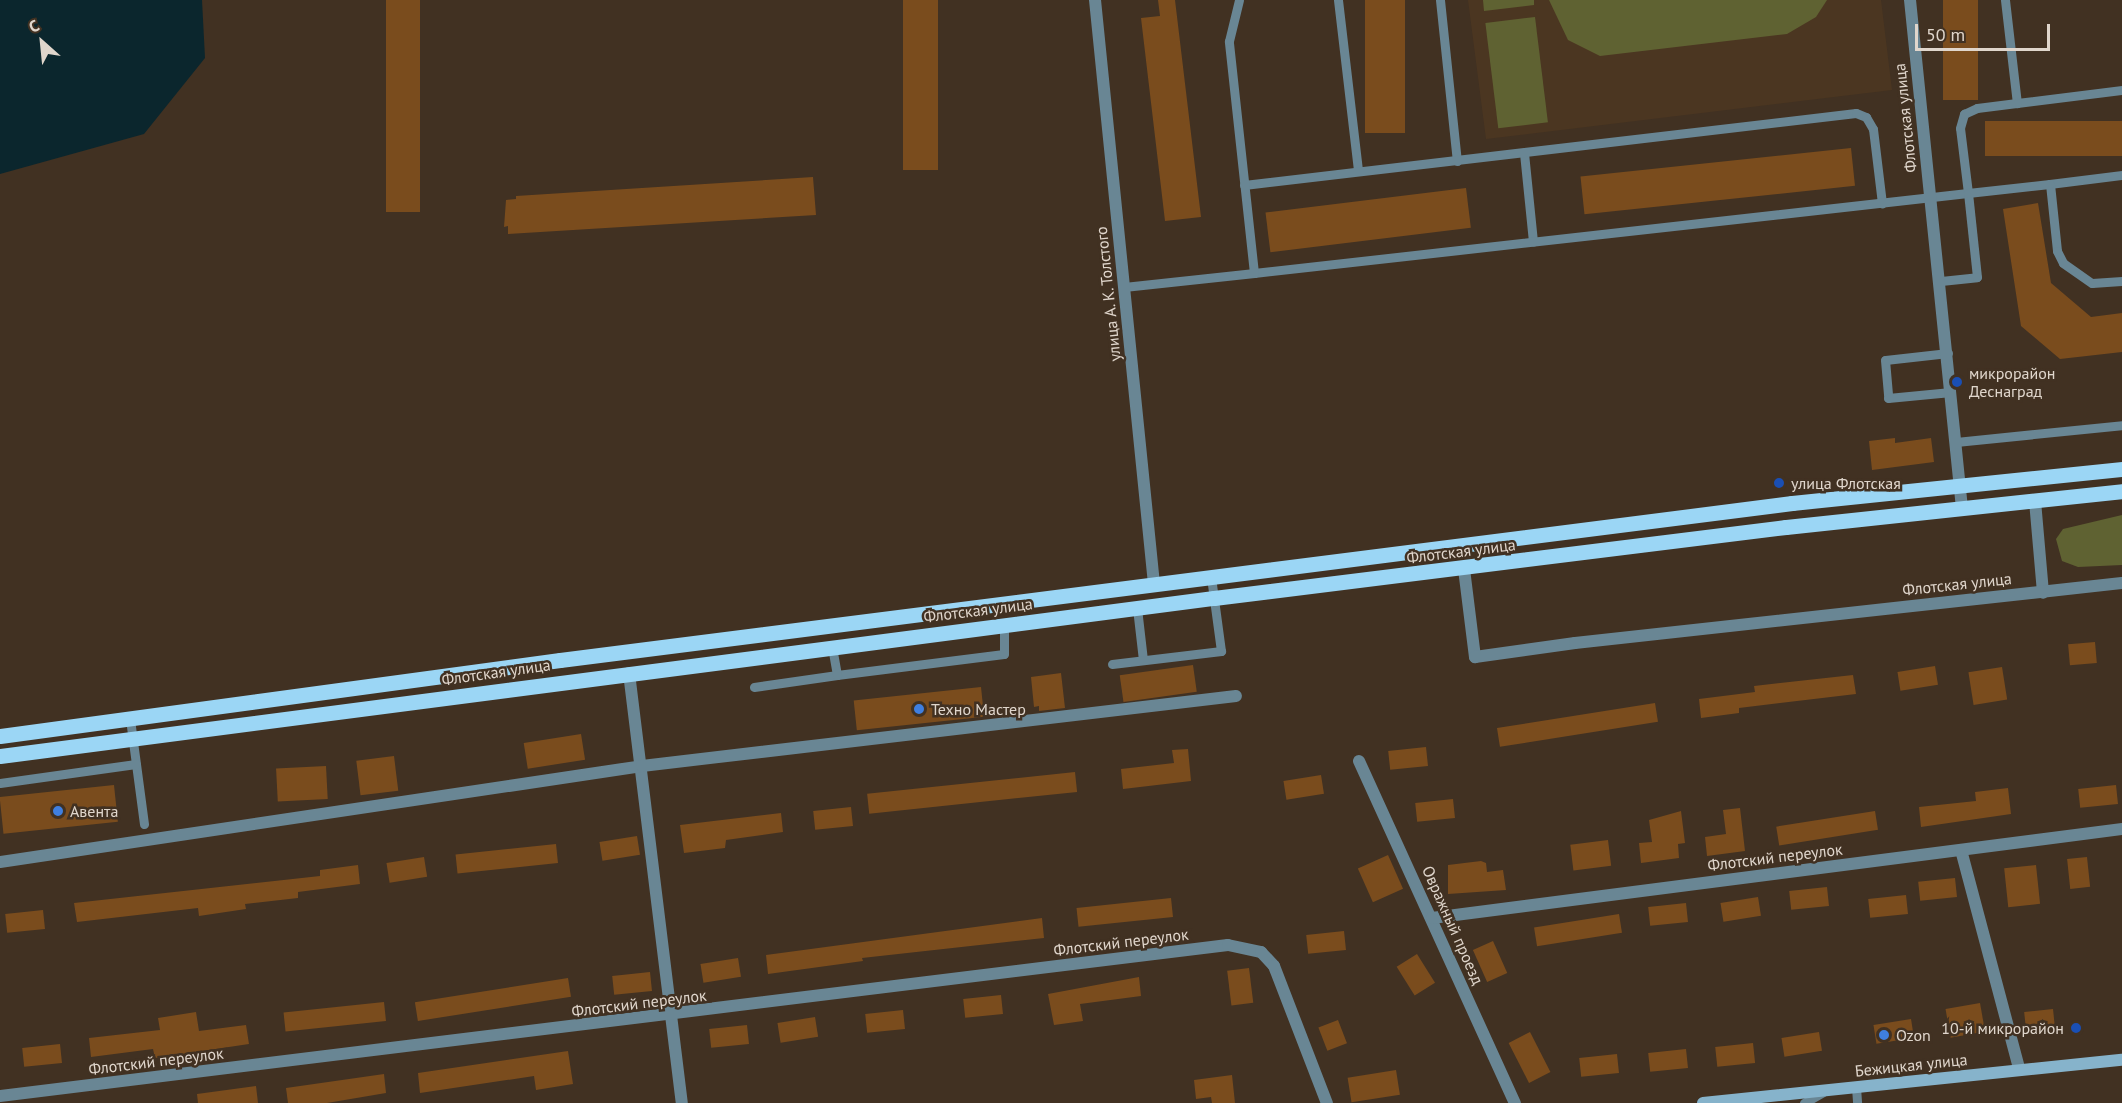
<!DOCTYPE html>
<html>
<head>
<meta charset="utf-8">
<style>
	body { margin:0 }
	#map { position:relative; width:2122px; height:1103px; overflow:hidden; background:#413122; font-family:"PT Sans",sans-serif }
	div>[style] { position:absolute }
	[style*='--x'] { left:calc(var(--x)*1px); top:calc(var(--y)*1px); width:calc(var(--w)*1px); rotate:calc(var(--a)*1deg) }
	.built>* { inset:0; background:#4b3621 }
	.green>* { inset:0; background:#5f6232; transform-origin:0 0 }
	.water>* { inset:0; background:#0b262d }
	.building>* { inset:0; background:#7a4c1d; transform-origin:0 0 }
	.lane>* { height:9px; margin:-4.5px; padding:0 4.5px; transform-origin:4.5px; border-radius:4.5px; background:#698694 }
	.street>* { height:12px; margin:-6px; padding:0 6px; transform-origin:6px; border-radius:6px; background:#698694 }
	.secondary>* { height:12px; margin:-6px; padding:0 6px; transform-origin:6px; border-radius:6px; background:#86b3cb }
	.primary>* { height:15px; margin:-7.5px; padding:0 7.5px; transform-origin:7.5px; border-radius:7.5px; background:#9bd6f5 }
	.dots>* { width:16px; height:16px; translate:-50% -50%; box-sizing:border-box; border:3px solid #413122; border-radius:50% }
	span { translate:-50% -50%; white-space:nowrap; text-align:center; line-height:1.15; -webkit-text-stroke:5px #413122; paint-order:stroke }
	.street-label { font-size:16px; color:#e0d6cc }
	.poi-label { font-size:16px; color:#e0d6cc }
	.left { translate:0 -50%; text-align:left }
	.right { translate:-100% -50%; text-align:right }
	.north { position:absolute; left:12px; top:12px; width:60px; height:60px; -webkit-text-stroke:4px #413122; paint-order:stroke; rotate:333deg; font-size:16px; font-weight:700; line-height:24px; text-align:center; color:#e0d6cc }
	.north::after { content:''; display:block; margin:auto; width:21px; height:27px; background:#e0d6cc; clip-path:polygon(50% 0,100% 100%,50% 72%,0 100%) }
	.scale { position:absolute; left:1915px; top:24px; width:135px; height:27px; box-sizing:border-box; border:3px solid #e0d6cc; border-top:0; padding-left:8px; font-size:18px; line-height:21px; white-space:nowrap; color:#e0d6cc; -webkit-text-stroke:4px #413122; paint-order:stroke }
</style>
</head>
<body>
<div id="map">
	<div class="built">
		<div style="clip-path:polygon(1468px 0,1881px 0,1892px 90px,1486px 139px)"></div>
	</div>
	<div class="green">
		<div style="clip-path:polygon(1483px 0,1534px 0,1534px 5px,1484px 11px)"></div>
		<div style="clip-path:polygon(1549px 0,1827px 0,1816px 17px,1787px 34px,1600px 56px,1568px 40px)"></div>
		<div style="left:1535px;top:17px;width:106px;height:50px;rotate:83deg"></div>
		<div style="clip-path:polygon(2122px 515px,2122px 565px,2078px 567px,2062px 561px,2056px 539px,2063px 529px)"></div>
	</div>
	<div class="water">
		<div style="clip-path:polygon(0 0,202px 0,205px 58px,144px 134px,0 174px)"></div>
	</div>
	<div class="building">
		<div style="left:386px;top:0;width:34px;height:212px"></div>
		<div style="left:903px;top:0;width:35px;height:170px"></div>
		<div style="clip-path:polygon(1158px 0,1175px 0,1201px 217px,1165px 221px,1141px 18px,1160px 16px)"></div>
		<div style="left:1365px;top:0;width:40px;height:133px"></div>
		<div style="left:1943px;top:0;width:35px;height:100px"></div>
		<div style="left:2122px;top:121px;width:35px;height:137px;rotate:90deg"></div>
		<div style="left:1851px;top:148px;width:38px;height:272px;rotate:84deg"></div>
		<div style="clip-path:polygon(813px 177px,816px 215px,508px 234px,508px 226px,504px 227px,506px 200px,516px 199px,516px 196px)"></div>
		<div style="left:1466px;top:188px;width:40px;height:202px;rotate:83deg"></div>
		<div style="clip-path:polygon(2038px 203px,2051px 283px,2091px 317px,2122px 313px,2122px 352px,2060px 359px,2021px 326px,2003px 209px)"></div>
		<div style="clip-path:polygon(1895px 438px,1895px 443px,1931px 438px,1934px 462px,1872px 470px,1869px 441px)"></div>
		<div style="left:2095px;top:642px;width:21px;height:27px;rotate:85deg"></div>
		<div style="left:1193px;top:665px;width:27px;height:74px;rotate:82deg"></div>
		<div style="left:1935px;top:666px;width:19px;height:38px;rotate:81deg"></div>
		<div style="left:2002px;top:667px;width:33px;height:34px;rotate:81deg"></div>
		<div style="clip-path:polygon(1061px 673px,1065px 708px,1039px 711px,1039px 706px,1034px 707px,1031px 677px)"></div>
		<div style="clip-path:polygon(1853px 675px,1856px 694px,1739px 708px,1739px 713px,1701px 718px,1699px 699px,1755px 692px,1754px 686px)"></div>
		<div style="left:981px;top:687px;width:30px;height:128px;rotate:84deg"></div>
		<div style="left:1655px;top:703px;width:19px;height:160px;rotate:81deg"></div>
		<div style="left:581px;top:734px;width:26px;height:58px;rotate:81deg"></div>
		<div style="left:1426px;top:747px;width:19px;height:38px;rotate:84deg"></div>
		<div style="clip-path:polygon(1188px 749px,1191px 781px,1123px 789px,1121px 769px,1174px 763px,1172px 750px)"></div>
		<div style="left:394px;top:756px;width:35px;height:38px;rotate:83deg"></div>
		<div style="left:326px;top:766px;width:33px;height:50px;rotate:87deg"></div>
		<div style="left:1075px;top:772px;width:20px;height:209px;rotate:84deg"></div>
		<div style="left:1321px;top:775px;width:19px;height:38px;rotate:81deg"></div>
		<div style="left:114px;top:785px;width:37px;height:115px;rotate:84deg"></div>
		<div style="left:2116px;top:785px;width:19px;height:38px;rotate:84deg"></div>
		<div style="clip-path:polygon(2008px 788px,2011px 814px,1921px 827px,1919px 807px,1976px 801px,1975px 792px)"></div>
		<div style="left:1453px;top:799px;width:19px;height:38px;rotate:84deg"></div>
		<div style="left:851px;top:807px;width:19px;height:38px;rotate:84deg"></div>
		<div style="clip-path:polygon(1740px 808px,1745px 851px,1707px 856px,1705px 837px,1726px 834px,1723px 810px)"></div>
		<div style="clip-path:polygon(1681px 811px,1685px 843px,1678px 844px,1679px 858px,1641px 863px,1639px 843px,1652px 842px,1649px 820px)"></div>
		<div style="left:1875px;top:811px;width:19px;height:100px;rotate:81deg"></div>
		<div style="clip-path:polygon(781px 813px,783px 832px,726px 840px,725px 848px,684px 853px,680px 825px)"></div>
		<div style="left:637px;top:836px;width:19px;height:38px;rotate:81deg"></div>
		<div style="left:1608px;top:840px;width:26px;height:38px;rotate:83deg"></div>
		<div style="left:556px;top:844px;width:19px;height:101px;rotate:84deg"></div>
		<div style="left:1388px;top:855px;width:37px;height:33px;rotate:66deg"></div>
		<div style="left:424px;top:857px;width:20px;height:38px;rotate:81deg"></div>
		<div style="left:2087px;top:857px;width:30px;height:20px;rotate:84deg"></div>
		<div style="clip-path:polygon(1481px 861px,1486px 863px,1487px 872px,1503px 870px,1506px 890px,1448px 894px,1448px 865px)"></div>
		<div style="clip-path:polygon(358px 865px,360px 884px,298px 892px,298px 898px,245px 904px,246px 909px,199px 916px,198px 908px,77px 922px,74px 903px,320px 876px,320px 870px)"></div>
		<div style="left:2036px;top:865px;width:39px;height:32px;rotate:84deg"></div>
		<div style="left:1955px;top:878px;width:19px;height:37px;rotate:84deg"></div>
		<div style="left:1827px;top:887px;width:19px;height:38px;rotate:84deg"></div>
		<div style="left:1906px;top:895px;width:19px;height:38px;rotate:84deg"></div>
		<div style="left:1758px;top:897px;width:19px;height:38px;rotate:81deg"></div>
		<div style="left:1171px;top:898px;width:19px;height:95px;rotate:84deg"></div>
		<div style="left:1686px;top:903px;width:19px;height:38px;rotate:84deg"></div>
		<div style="left:43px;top:910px;width:19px;height:38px;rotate:84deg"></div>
		<div style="left:1619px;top:914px;width:19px;height:86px;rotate:81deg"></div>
		<div style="clip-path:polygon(1042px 918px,1044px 938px,862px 958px,863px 961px,768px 974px,766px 955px)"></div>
		<div style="left:1344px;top:931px;width:19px;height:38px;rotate:84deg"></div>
		<div style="left:1493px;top:941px;width:35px;height:22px;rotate:66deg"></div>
		<div style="left:1417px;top:954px;width:34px;height:24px;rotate:58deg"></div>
		<div style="left:738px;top:958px;width:19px;height:38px;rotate:81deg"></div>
		<div style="left:1249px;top:968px;width:35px;height:22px;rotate:83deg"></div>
		<div style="left:650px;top:972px;width:19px;height:38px;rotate:84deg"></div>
		<div style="clip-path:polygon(1139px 977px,1141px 996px,1080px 1004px,1083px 1021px,1054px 1025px,1048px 994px)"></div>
		<div style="left:568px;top:978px;width:19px;height:155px;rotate:81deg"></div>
		<div style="left:1001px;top:995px;width:19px;height:38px;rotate:84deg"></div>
		<div style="left:384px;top:1002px;width:19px;height:101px;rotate:84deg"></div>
		<div style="left:1980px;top:1003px;width:29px;height:35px;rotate:80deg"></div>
		<div style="left:2053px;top:1009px;width:19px;height:29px;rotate:84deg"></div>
		<div style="left:903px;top:1010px;width:19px;height:38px;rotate:84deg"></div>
		<div style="clip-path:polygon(196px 1012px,199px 1031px,246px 1025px,249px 1044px,155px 1058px,153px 1049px,91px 1057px,89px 1038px,160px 1030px,158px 1018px)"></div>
		<div style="left:815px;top:1017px;width:20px;height:38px;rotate:81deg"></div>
		<div style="left:1911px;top:1019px;width:19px;height:38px;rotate:81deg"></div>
		<div style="left:1338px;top:1020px;width:25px;height:21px;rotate:69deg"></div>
		<div style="left:747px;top:1025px;width:19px;height:38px;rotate:84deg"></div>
		<div style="left:1530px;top:1032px;width:45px;height:24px;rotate:63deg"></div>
		<div style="left:1819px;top:1032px;width:19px;height:38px;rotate:81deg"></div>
		<div style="left:1753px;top:1043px;width:20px;height:38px;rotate:84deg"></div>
		<div style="left:60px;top:1044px;width:19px;height:38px;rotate:84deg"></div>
		<div style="left:1686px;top:1049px;width:19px;height:38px;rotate:84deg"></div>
		<div style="clip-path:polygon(568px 1051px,573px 1084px,536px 1090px,534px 1076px,420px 1093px,418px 1073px)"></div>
		<div style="left:1617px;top:1054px;width:19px;height:38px;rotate:84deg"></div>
		<div style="left:1396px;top:1070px;width:25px;height:49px;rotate:81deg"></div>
		<div style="clip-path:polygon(384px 1074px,386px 1093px,327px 1103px,288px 1103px,286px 1088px)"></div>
		<div style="clip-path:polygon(1232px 1075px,1235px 1103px,1212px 1103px,1211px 1097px,1196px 1099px,1194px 1080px)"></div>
		<div style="clip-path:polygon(256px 1086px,258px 1103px,198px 1103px,197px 1094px)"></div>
	</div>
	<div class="lane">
		<div style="--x:1338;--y:0;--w:172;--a:83.3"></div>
		<div style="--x:1440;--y:0;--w:162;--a:84"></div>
		<div style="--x:2005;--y:0;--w:104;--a:83.4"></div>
		<div style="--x:2017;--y:103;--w:106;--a:-7.1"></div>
		<div style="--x:1524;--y:153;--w:89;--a:84.2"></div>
		<div style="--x:2122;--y:175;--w:73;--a:172.9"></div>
		<div style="--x:2050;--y:184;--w:67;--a:84"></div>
		<div style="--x:2057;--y:251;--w:13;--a:63"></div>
		<div style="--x:2063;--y:263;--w:35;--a:35"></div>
		<div style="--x:2092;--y:283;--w:30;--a:-4"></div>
		<div style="--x:1244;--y:185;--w:616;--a:-6.71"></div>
		<div style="--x:1856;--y:113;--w:11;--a:22"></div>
		<div style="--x:1866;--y:117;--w:14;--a:60"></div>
		<div style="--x:1873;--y:129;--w:75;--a:83.1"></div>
		<div style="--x:1254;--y:273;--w:718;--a:-6.39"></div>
		<div style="--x:1968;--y:193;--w:65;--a:-97"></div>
		<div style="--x:1960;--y:128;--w:15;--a:-74"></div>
		<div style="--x:1964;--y:114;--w:14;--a:-25"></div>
		<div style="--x:1977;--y:108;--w:40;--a:-7.1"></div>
		<div style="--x:1941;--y:281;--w:36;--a:-6"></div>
		<div style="--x:1977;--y:277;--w:84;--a:-96.1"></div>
		<div style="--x:1968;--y:193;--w:82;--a:-6.3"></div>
		<div style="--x:1124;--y:287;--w:131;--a:-6.1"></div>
		<div style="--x:1254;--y:273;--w:233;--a:-96.2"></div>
		<div style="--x:1229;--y:41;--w:42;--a:-76.3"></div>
		<div style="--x:1948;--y:353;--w:63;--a:173.7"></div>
		<div style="--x:1885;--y:360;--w:38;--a:85"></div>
		<div style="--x:1888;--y:398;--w:63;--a:-5.4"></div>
		<div style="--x:1956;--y:442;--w:167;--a:-5.8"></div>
		<div style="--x:1137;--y:608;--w:52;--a:83.4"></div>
		<div style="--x:1112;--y:664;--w:110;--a:-6.8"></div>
		<div style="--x:1221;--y:651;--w:75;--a:-97.7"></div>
		<div style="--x:837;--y:675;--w:168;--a:-7.2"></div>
		<div style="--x:1004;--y:654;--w:29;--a:-90"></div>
		<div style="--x:754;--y:687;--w:84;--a:-8.2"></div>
		<div style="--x:837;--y:675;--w:28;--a:-100"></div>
		<div style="--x:130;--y:719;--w:106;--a:82.4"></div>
		<div style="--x:0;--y:783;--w:137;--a:-8"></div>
		<div style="--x:1856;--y:1087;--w:16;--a:86"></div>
		<div style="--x:1804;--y:1103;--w:22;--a:-30"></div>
	</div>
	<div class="street">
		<div style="--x:1095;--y:0;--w:587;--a:84.23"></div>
		<div style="--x:1910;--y:0;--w:511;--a:84.16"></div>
		<div style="--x:2035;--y:501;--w:92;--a:85"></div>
		<div style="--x:1464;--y:569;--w:89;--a:82.9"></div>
		<div style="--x:1475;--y:657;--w:101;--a:-8"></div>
		<div style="--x:1575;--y:643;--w:550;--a:-6.26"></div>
		<div style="--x:629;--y:673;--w:433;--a:83"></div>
		<div style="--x:1359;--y:761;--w:376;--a:65.5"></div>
		<div style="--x:1961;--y:850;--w:226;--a:75.1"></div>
		<div style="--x:0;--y:862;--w:649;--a:-8.5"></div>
		<div style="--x:642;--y:766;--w:598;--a:-6.72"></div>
		<div style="--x:1432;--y:918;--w:696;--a:-7.35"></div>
		<div style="--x:0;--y:1096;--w:1237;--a:-7.01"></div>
		<div style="--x:1228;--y:945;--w:34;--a:12"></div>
		<div style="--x:1261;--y:952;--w:19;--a:47"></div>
		<div style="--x:1274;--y:966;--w:147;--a:68.9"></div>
	</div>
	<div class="secondary">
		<div style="--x:1703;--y:1103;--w:421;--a:-5.9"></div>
	</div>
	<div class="primary">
		<div style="--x:0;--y:736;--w:565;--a:-7.73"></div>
		<div style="--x:560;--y:660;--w:1242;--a:-7.26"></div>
		<div style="--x:1792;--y:503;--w:332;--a:-5.9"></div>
		<div style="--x:0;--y:756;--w:1224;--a:-7.42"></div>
		<div style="--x:1214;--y:598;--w:576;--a:-7.08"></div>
		<div style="--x:1786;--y:527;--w:338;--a:-6.1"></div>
	</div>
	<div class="dots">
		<div style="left:1957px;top:382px;background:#1a4fb4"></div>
		<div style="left:1779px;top:483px;background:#1a4fb4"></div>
		<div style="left:919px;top:709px;background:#3f7fe0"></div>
		<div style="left:58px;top:811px;background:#3f7fe0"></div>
		<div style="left:2076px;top:1028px;background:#1a4fb4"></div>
		<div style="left:1884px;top:1035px;background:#3f7fe0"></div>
	</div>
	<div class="street-label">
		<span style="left:1905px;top:118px;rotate:-96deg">Флотская улица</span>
		<span style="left:1108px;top:294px;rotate:-96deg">улица А. К. Толстого</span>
		<span style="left:1461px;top:551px;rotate:-7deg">Флотская улица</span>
		<span style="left:1957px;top:584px;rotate:-6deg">Флотская улица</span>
		<span style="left:978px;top:610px;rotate:-7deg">Флотская улица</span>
		<span style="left:496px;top:672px;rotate:-8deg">Флотская улица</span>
		<span style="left:1775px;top:857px;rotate:-7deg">Флотский переулок</span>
		<span style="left:1453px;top:925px;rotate:66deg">Овражный проезд</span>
		<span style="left:1121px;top:942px;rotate:-7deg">Флотский переулок</span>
		<span style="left:639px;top:1003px;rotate:-7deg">Флотский переулок</span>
		<span style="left:156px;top:1061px;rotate:-7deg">Флотский переулок</span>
		<span style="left:1911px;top:1065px;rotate:-6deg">Бежицкая улица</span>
	</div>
	<div class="poi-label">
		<span class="left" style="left:1969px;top:382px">микрорайон<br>Деснаград</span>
		<span class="left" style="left:1791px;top:483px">улица Флотская</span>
		<span class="left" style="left:931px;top:709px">Техно Мастер</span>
		<span class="left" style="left:70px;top:811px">Авента</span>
		<span class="right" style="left:2064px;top:1028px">10-й микрорайон</span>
		<span class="left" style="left:1896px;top:1035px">Ozon</span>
	</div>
	<div class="north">С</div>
	<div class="scale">50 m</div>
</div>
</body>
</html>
